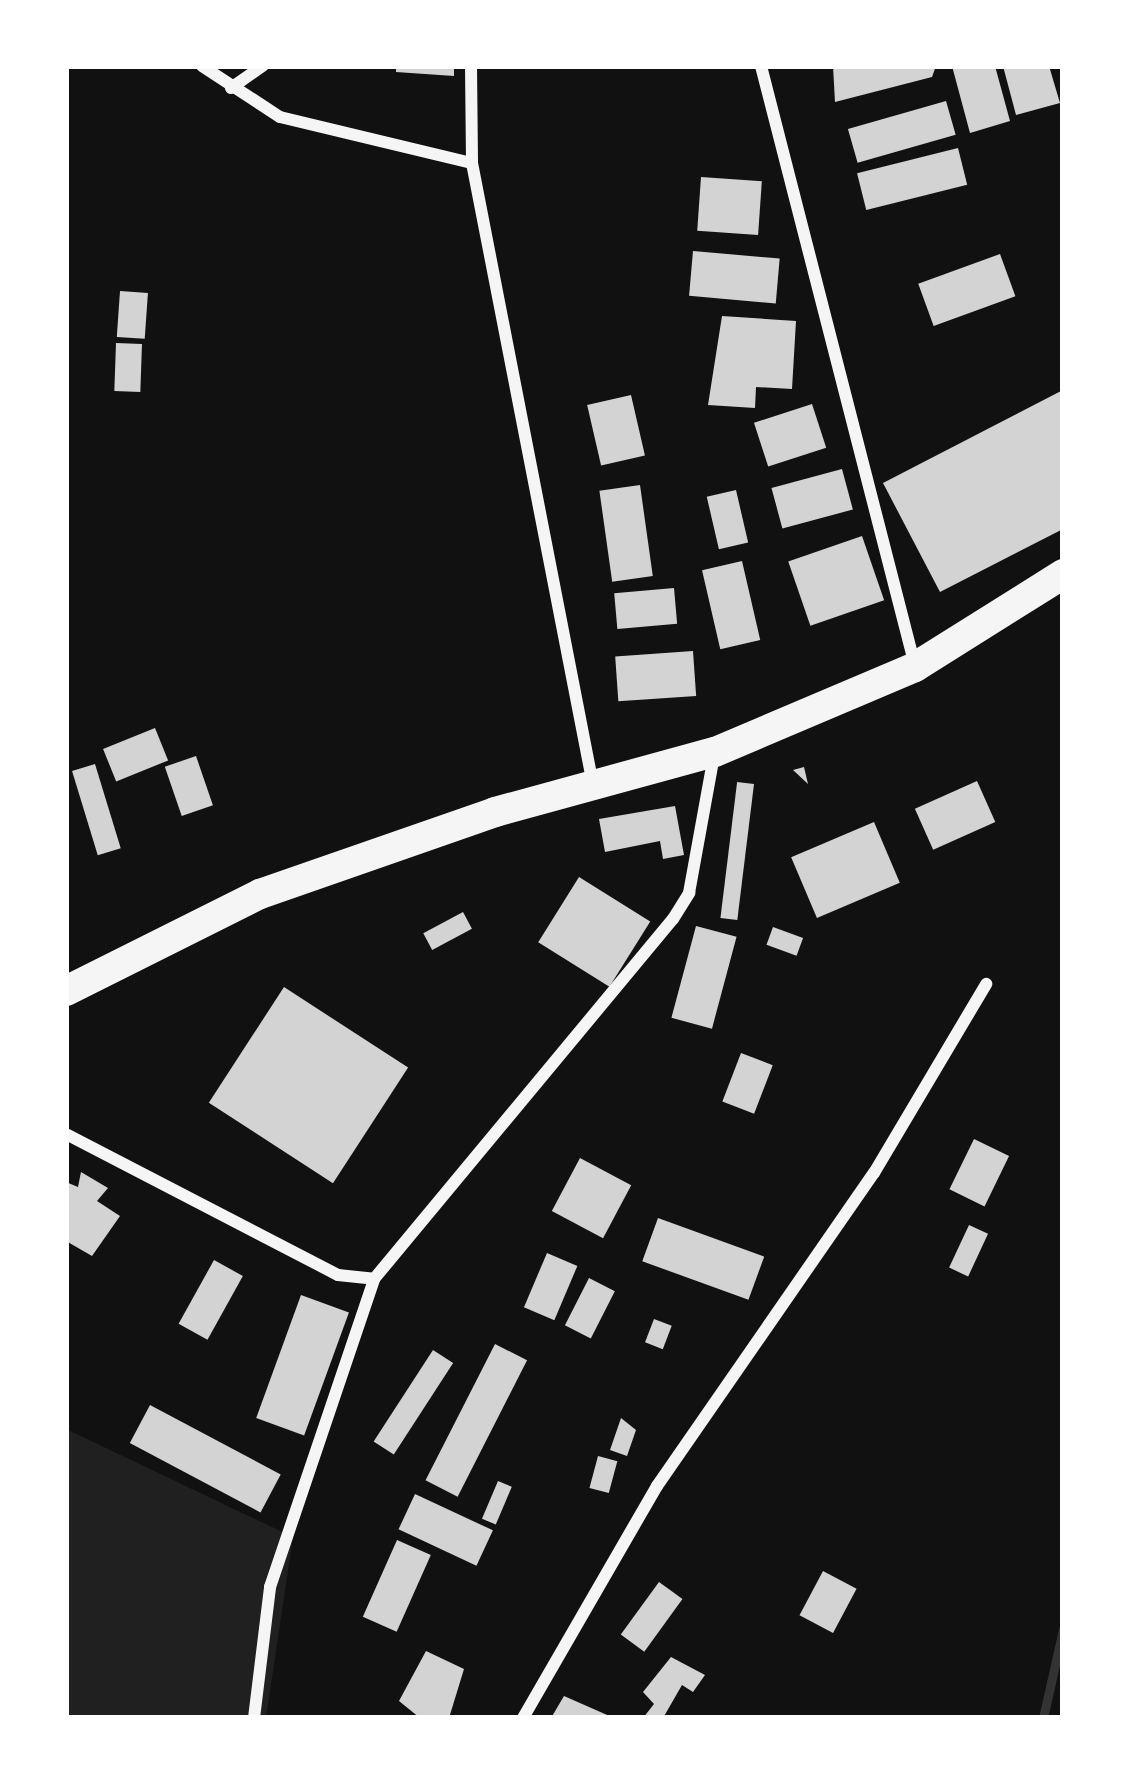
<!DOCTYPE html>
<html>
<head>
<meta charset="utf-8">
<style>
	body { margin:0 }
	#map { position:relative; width:1129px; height:1784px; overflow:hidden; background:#111; font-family:"Nunito Sans",sans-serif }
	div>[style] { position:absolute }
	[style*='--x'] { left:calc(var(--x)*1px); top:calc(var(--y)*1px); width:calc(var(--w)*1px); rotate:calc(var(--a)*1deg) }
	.green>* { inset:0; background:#202020 }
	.stream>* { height:9px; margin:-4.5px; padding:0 4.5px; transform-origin:4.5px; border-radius:4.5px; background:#333 }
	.building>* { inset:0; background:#d3d3d3; transform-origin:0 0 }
	.minor>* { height:12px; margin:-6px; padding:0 6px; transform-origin:6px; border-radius:6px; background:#f5f5f5 }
	.primary>* { height:30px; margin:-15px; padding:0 15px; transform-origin:15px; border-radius:15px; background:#f5f5f5 }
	span { translate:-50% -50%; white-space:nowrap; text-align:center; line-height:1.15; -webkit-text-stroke:10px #fff; paint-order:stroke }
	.frame { position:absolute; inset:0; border:69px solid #fff; pointer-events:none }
</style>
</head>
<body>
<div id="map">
	<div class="green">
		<div style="clip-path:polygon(66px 1429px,293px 1537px,266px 1718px,66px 1718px)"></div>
	</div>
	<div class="stream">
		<div style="--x:1043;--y:1718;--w:91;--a:-77.3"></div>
	</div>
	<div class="building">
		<div style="clip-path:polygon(396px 66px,454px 66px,454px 76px,396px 72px)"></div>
		<div style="clip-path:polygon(833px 66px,936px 66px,932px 77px,835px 102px)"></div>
		<div style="clip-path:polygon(952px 66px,995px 66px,1010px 121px,970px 133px)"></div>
		<div style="clip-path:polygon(1003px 66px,1049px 66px,1060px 103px,1016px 115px)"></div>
		<div style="left:946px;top:101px;width:35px;height:102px;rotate:74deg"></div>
		<div style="left:958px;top:148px;width:38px;height:104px;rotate:76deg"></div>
		<div style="left:701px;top:177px;width:61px;height:54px;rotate:4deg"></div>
		<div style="left:693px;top:251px;width:87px;height:45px;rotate:5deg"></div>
		<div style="left:1000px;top:254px;width:45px;height:87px;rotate:70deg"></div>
		<div style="left:120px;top:291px;width:28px;height:46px;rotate:4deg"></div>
		<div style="clip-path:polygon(722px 316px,796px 321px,792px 389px,756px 387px,755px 408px,708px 405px)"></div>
		<div style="left:116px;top:343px;width:26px;height:48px;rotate:2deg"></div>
		<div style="clip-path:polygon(1063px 390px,1063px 529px,940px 592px,883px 483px)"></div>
		<div style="left:631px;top:395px;width:62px;height:45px;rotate:77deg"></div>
		<div style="left:812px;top:404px;width:46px;height:61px;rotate:72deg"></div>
		<div style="left:842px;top:469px;width:42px;height:73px;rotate:75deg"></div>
		<div style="left:640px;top:485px;width:92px;height:41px;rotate:82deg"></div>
		<div style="left:736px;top:490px;width:54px;height:30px;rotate:77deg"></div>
		<div style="left:862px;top:536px;width:68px;height:78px;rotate:71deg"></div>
		<div style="left:742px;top:561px;width:81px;height:41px;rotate:77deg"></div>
		<div style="left:674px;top:588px;width:36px;height:60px;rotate:85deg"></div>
		<div style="left:693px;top:651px;width:45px;height:78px;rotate:86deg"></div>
		<div style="left:155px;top:728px;width:35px;height:56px;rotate:68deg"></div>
		<div style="left:196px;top:756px;width:52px;height:33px;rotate:71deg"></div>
		<div style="left:95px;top:764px;width:88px;height:24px;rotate:73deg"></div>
		<div style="clip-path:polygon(804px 767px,808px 784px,793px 770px)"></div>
		<div style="left:977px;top:781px;width:45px;height:68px;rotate:66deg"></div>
		<div style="left:754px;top:784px;width:137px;height:17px;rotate:97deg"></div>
		<div style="clip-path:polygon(675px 806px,684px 855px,663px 859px,660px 841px,605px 852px,599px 819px)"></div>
		<div style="left:874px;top:822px;width:66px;height:90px;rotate:67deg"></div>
		<div style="left:579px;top:877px;width:84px;height:77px;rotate:32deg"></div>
		<div style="left:463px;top:912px;width:19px;height:45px;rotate:62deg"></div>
		<div style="left:696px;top:926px;width:42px;height:95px;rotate:15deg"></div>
		<div style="left:773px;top:927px;width:32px;height:19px;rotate:20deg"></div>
		<div style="left:284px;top:987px;width:148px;height:138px;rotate:33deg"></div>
		<div style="left:741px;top:1053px;width:34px;height:52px;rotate:21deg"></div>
		<div style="left:974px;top:1139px;width:39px;height:56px;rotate:26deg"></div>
		<div style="left:580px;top:1158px;width:58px;height:60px;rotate:28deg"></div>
		<div style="clip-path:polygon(81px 1172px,108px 1188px,97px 1201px,120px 1216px,92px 1256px,66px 1241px,66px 1182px,78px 1187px)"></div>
		<div style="left:658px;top:1218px;width:113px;height:46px;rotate:20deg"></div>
		<div style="left:969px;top:1225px;width:21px;height:47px;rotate:25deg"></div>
		<div style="left:547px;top:1253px;width:33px;height:59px;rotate:23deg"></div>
		<div style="left:214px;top:1260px;width:33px;height:73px;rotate:29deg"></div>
		<div style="left:589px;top:1278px;width:29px;height:53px;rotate:27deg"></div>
		<div style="left:301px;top:1295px;width:51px;height:131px;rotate:20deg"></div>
		<div style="left:654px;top:1319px;width:19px;height:25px;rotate:21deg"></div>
		<div style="left:495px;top:1344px;width:36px;height:153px;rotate:27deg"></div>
		<div style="left:433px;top:1350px;width:24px;height:109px;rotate:33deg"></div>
		<div style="left:150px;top:1405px;width:148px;height:43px;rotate:28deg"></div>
		<div style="clip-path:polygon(621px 1418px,636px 1430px,627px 1456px,610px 1450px)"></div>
		<div style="left:598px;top:1456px;width:20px;height:33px;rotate:15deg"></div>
		<div style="left:498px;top:1481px;width:15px;height:41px;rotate:23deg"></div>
		<div style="left:415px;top:1494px;width:86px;height:39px;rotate:25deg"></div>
		<div style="left:397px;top:1540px;width:37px;height:84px;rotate:24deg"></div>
		<div style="left:823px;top:1571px;width:38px;height:50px;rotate:28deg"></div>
		<div style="left:659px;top:1582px;width:29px;height:65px;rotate:36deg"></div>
		<div style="clip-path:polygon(426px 1651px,464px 1669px,449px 1718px,420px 1718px,399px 1701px)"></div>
		<div style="clip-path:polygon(671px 1657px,705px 1675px,693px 1692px,682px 1685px,663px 1718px,643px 1718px,654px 1704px,643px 1692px)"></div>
		<div style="clip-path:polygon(564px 1696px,614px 1718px,551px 1718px)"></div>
	</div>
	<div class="minor">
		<div style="--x:202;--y:66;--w:93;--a:33.2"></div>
		<div style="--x:280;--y:117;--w:197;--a:13.5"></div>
		<div style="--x:471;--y:66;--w:97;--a:89.4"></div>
		<div style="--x:472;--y:163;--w:634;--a:78.99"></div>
		<div style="--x:761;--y:66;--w:619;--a:75.6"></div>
		<div style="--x:231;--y:88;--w:39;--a:-35"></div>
		<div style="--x:66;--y:1134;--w:306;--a:27.4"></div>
		<div style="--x:338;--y:1275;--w:36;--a:6"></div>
		<div style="--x:254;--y:1718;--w:132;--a:-83"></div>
		<div style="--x:270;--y:1587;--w:325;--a:-71.3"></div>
		<div style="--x:374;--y:1279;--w:468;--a:-50.3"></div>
		<div style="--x:673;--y:919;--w:31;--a:-58"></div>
		<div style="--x:689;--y:893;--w:140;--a:-79.7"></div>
		<div style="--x:523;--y:1718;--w:268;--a:-60"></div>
		<div style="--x:657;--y:1486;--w:381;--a:-55.3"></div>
		<div style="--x:874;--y:1173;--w:220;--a:-59.3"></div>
	</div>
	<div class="primary">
		<div style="--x:66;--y:991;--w:217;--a:-26.6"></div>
		<div style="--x:260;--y:894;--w:249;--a:-19.2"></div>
		<div style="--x:495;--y:812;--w:228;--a:-15.3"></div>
		<div style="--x:715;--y:752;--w:217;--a:-23"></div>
		<div style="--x:915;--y:667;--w:175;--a:-32.1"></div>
	</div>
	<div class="frame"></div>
</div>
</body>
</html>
